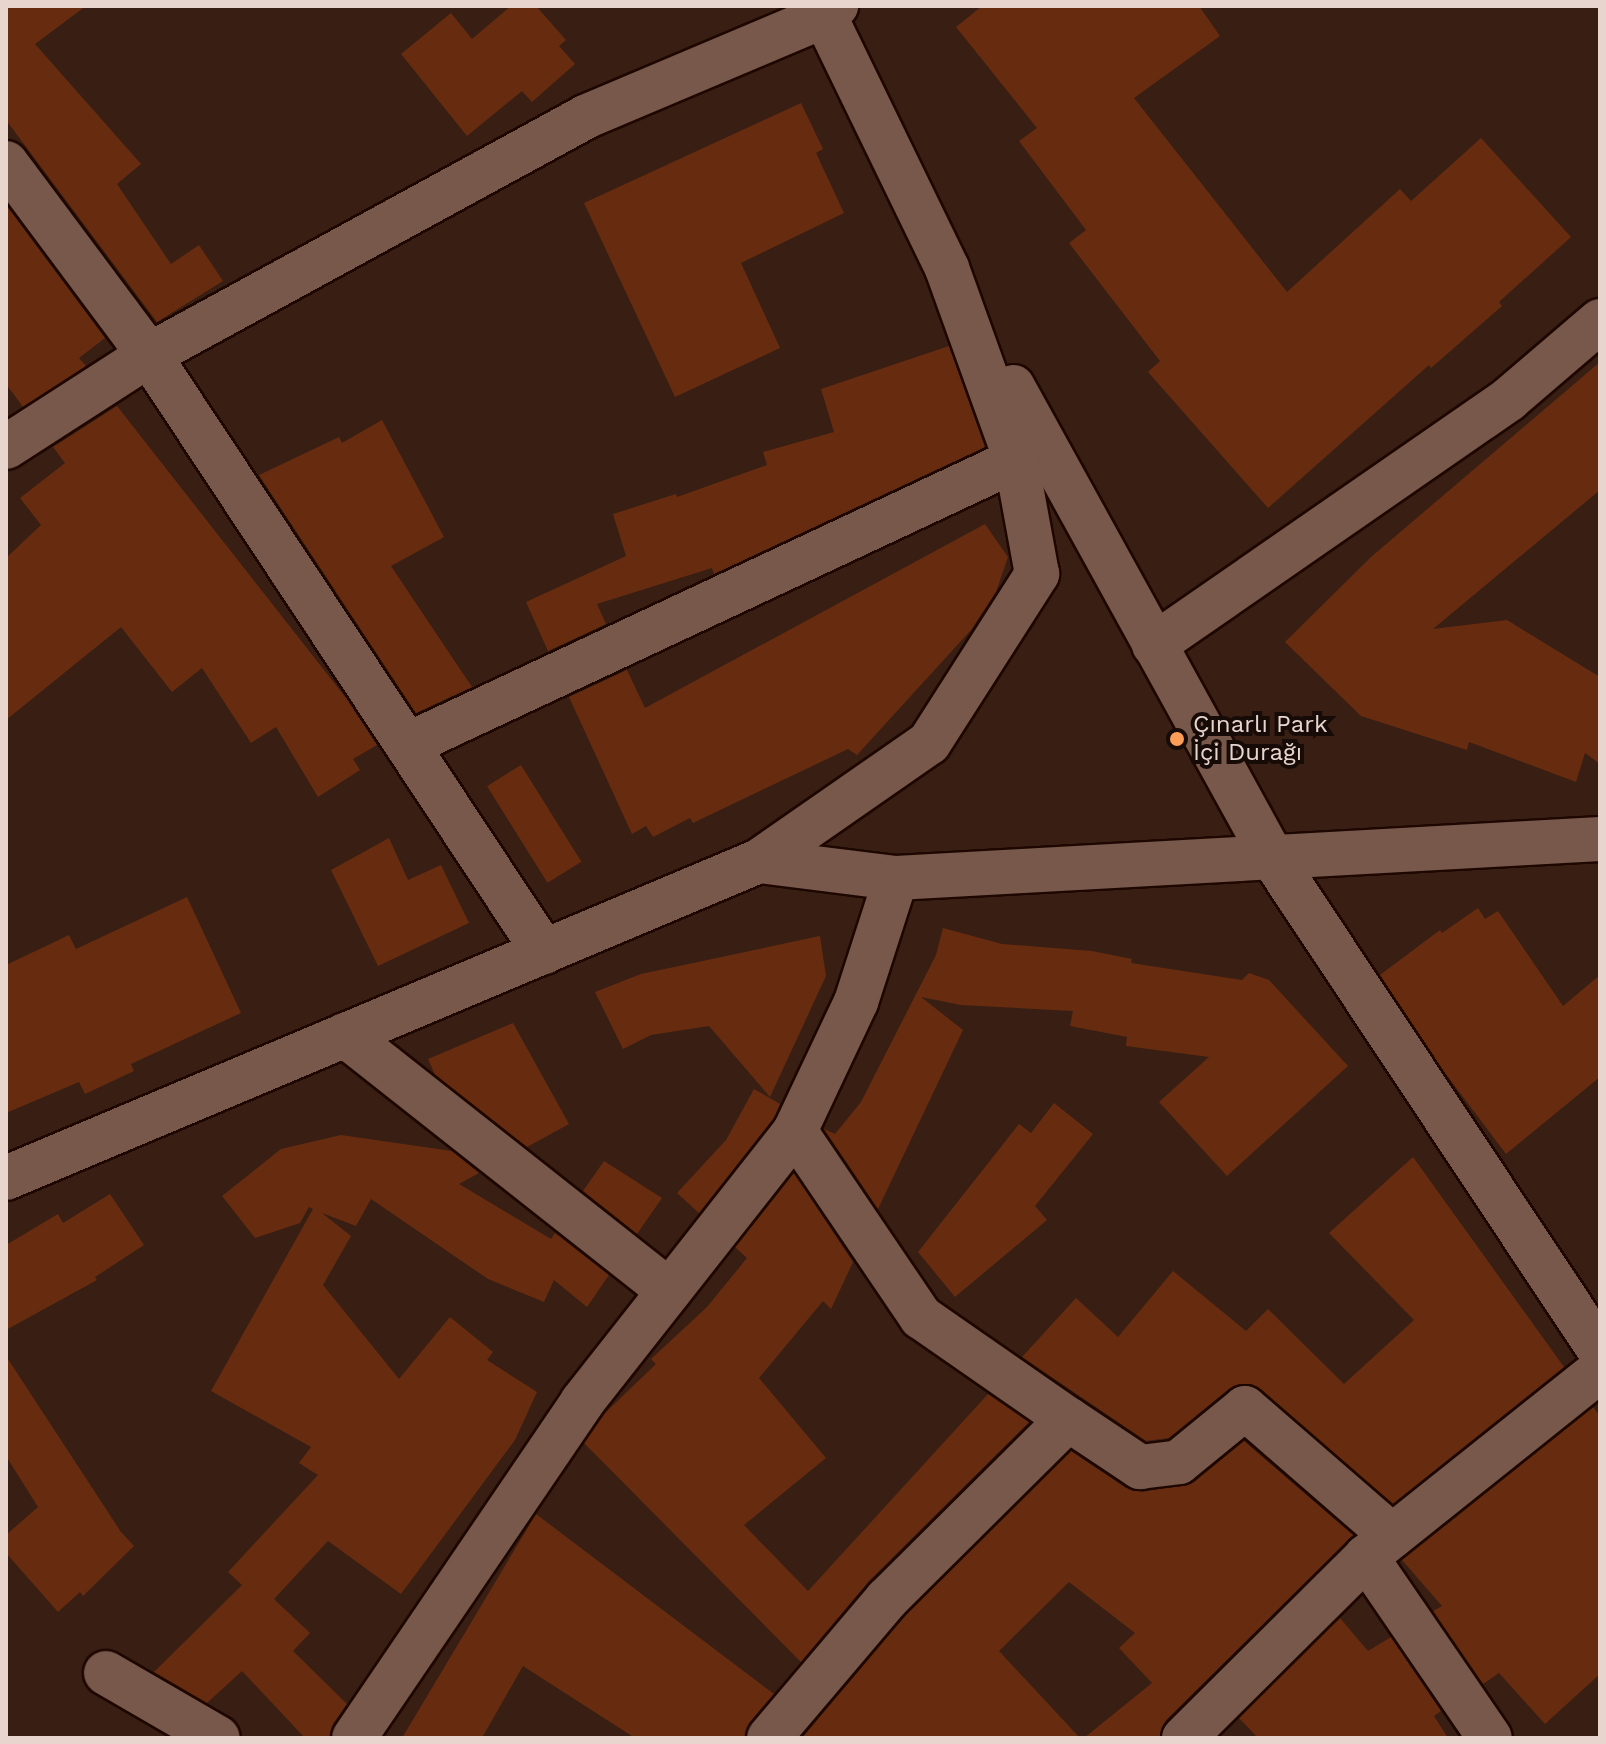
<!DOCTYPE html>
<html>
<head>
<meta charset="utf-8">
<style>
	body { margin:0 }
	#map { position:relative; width:1606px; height:1744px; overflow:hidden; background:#381e13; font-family:"Work Sans",sans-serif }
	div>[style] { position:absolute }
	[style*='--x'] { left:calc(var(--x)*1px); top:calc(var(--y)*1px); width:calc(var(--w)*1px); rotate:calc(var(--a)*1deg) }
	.building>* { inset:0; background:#672c10; transform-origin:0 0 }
	.roads { filter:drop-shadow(2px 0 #1e0701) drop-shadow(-2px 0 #1e0701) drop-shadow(0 2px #1e0701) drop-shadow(0 -2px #1e0701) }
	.minor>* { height:44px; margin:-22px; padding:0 22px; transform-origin:22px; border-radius:22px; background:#77584b }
	.dots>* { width:22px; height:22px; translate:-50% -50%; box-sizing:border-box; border:4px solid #170b07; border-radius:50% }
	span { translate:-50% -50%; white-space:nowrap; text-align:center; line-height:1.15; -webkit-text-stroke:8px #170b07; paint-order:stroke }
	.poi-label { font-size:24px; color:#e8d5ce }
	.left { translate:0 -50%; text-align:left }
	.frame { position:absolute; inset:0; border:8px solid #e8d5ce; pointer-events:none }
</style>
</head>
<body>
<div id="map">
	<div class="building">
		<div style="clip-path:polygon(6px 6px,86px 6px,35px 44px,141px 164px,117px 184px,171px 264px,199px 245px,223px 281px,157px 322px,6px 120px)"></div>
		<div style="clip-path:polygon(511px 6px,536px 6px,566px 40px,559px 46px,575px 64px,532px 102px,522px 91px,467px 136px,401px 54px,451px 13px,472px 39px)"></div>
		<div style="clip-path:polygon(982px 6px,1199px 6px,1220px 36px,1134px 98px,1287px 292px,1400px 189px,1411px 201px,1481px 138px,1571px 237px,1499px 302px,1502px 306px,1431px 368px,1429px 365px,1268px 508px,1148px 372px,1160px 361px,1069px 243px,1086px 230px,1019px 141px,1037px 128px,956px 27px)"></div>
		<div style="clip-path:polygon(801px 103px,823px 149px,816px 153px,844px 213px,741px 263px,780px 348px,675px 397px,584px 203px)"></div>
		<div style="clip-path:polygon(6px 205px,105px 338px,79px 358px,86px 366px,23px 407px,6px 384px)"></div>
		<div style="clip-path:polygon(949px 346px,985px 447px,714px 574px,712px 568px,597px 604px,606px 624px,548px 651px,526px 602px,626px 556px,613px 514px,676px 494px,677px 497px,767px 465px,763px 452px,834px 432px,821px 389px)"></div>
		<div style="clip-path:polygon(1600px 362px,1600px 490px,1433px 629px,1507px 620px,1600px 677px,1600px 764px,1585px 753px,1576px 782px,1469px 742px,1467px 750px,1361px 716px,1285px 642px,1371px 557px)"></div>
		<div style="clip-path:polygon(117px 406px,346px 698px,377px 745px,353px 759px,360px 770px,318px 797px,276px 727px,251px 743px,202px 668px,172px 692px,121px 627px,6px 720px,6px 558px,41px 525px,20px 498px,65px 463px,53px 447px)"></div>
		<div style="clip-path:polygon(382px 420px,444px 537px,391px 566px,472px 687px,416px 713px,259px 475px,339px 437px,342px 443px)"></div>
		<div style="clip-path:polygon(985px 524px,1008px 557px,996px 592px,971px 630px,857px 755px,848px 749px,693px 823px,690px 818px,653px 837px,646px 826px,632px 834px,569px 697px,627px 670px,645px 708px)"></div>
		<div style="left:521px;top:765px;width:114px;height:40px;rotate:58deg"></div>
		<div style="clip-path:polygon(389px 838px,408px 880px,441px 865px,469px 923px,378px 966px,331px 870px)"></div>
		<div style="clip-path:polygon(187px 897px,241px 1013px,131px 1064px,134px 1071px,85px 1094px,79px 1082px,6px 1113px,6px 965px,69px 935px,76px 949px)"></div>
		<div style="clip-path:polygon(1478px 908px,1485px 919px,1498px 911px,1563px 1006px,1600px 975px,1600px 1077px,1506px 1154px,1445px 1073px,1380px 975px,1440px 930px,1442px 933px)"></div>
		<div style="clip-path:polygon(943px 928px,1002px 944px,1092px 951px,1132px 959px,1131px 963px,1242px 980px,1249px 973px,1269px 980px,1348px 1066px,1227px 1176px,1159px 1102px,1209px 1057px,1126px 1046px,1127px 1037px,1070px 1026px,1073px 1011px,961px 1005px,921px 997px,963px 1030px,878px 1209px,824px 1129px,835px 1134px,861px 1102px,936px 955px)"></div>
		<div style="clip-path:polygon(820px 936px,826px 976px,770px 1097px,709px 1026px,651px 1035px,623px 1049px,595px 992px,641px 974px)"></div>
		<div style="clip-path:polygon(513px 1023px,569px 1124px,527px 1147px,435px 1075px,428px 1059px)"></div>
		<div style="clip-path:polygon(754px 1089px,780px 1104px,774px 1118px,699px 1213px,677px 1193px,726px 1140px)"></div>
		<div style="clip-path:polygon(1054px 1103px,1093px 1134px,1035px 1206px,1047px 1220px,955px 1297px,918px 1252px,1019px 1124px,1031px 1133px)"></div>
		<div style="clip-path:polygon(341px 1135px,452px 1151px,479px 1173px,459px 1184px,551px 1239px,555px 1233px,609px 1275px,587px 1307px,554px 1280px,544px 1302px,488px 1279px,371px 1199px,356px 1226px,322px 1213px,351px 1236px,323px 1285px,399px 1379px,450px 1317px,493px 1352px,487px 1360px,537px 1392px,515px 1440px,401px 1594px,328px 1541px,274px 1599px,310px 1633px,293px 1651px,347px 1704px,333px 1724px,329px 1738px,305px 1738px,242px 1671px,207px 1703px,154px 1672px,242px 1585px,228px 1572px,318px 1475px,299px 1463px,311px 1447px,211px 1391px,313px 1209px,309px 1207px,300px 1223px,255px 1238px,222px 1196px,281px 1149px)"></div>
		<div style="clip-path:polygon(1413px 1157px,1564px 1367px,1393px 1504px,1252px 1384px,1240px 1384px,1229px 1389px,1169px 1438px,1146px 1441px,1022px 1357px,1076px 1298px,1118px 1337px,1173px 1271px,1246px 1331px,1268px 1309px,1344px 1384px,1414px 1320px,1329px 1233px)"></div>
		<div style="clip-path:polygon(604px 1161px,662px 1198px,637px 1234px,583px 1191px)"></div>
		<div style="clip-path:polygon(794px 1173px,853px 1262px,831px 1309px,823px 1301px,759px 1378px,826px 1458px,744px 1525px,808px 1591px,988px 1394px,1029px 1422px,869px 1581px,801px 1662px,584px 1443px,605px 1413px,656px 1364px,651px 1359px,707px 1307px,747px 1258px,735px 1247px)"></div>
		<div style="clip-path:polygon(110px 1194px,144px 1245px,95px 1277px,97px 1280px,6px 1330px,6px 1245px,58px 1214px,63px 1223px)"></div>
		<div style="clip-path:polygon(6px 1356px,121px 1532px,134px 1546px,83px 1596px,80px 1592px,58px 1612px,6px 1553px,6px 1535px,38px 1507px,6px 1456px)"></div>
		<div style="clip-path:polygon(1593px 1407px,1600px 1416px,1600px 1674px,1545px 1724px,1499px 1673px,1483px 1684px,1433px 1611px,1442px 1606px,1402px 1560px)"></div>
		<div style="clip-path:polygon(1244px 1441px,1353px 1535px,1166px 1720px,1160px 1738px,1084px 1738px,1152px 1683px,1119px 1648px,1135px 1633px,1069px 1582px,999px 1651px,1080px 1738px,802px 1738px,905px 1616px,1071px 1451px,1126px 1488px,1143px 1492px,1194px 1482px)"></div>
		<div style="clip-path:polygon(536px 1514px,774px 1694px,750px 1722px,745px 1738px,635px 1738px,523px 1666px,482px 1738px,402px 1738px)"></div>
		<div style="clip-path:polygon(1340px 1618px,1368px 1651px,1391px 1637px,1441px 1711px,1434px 1716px,1448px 1738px,1258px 1738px,1239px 1718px)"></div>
	</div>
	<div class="roads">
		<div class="minor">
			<div style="--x:6;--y:163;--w:239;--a:53.3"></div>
			<div style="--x:149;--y:355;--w:716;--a:56.51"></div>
			<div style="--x:1013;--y:387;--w:537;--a:61.14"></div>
			<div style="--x:1272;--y:857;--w:593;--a:56.42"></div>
			<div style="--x:6;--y:447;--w:170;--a:-32.8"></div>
			<div style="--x:149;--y:355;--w:497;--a:-28.6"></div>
			<div style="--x:585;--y:117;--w:259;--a:-22.9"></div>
			<div style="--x:824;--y:16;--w:16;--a:-40"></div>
			<div style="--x:1154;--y:645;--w:432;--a:-34.7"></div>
			<div style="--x:1509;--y:399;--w:120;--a:-40.6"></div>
			<div style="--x:407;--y:745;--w:672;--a:-25.08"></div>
			<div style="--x:759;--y:861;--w:138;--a:7.1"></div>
			<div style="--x:896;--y:878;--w:705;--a:-3.17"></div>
			<div style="--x:345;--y:1035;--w:413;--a:38.3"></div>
			<div style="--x:795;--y:1131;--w:225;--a:55.9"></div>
			<div style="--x:921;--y:1317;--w:179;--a:34.8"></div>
			<div style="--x:1068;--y:1419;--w:87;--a:33.7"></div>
			<div style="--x:1140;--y:1467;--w:39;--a:-7"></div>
			<div style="--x:1179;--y:1462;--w:85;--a:-39.3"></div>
			<div style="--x:1245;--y:1408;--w:195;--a:41"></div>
			<div style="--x:6;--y:1178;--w:817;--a:-22.83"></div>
			<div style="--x:759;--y:861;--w:207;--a:-34.8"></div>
			<div style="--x:929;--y:743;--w:201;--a:-57.4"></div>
			<div style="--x:1037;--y:574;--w:116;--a:-100.4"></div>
			<div style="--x:1016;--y:460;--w:204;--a:-109.8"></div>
			<div style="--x:947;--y:268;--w:291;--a:-115.9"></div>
			<div style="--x:1366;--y:1557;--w:219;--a:55.6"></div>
			<div style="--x:106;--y:1673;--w:129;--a:30.1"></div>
			<div style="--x:354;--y:1738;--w:406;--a:-55.8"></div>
			<div style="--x:582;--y:1402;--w:345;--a:-51.8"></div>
			<div style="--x:795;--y:1131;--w:143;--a:-64.7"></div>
			<div style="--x:856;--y:1002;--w:130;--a:-72.1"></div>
			<div style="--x:769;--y:1738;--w:182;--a:-49.7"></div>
			<div style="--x:887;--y:1599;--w:255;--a:-44.8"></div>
			<div style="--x:1184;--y:1738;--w:257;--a:-44.8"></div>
			<div style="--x:1366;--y:1557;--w:300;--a:-38.6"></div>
		</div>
	</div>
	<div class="dots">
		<div style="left:1177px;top:739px;background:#fd9c57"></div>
	</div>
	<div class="poi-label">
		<span class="left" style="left:1193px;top:739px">Çınarlı Park<br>İçi Durağı</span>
	</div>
	<div class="frame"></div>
</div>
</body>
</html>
